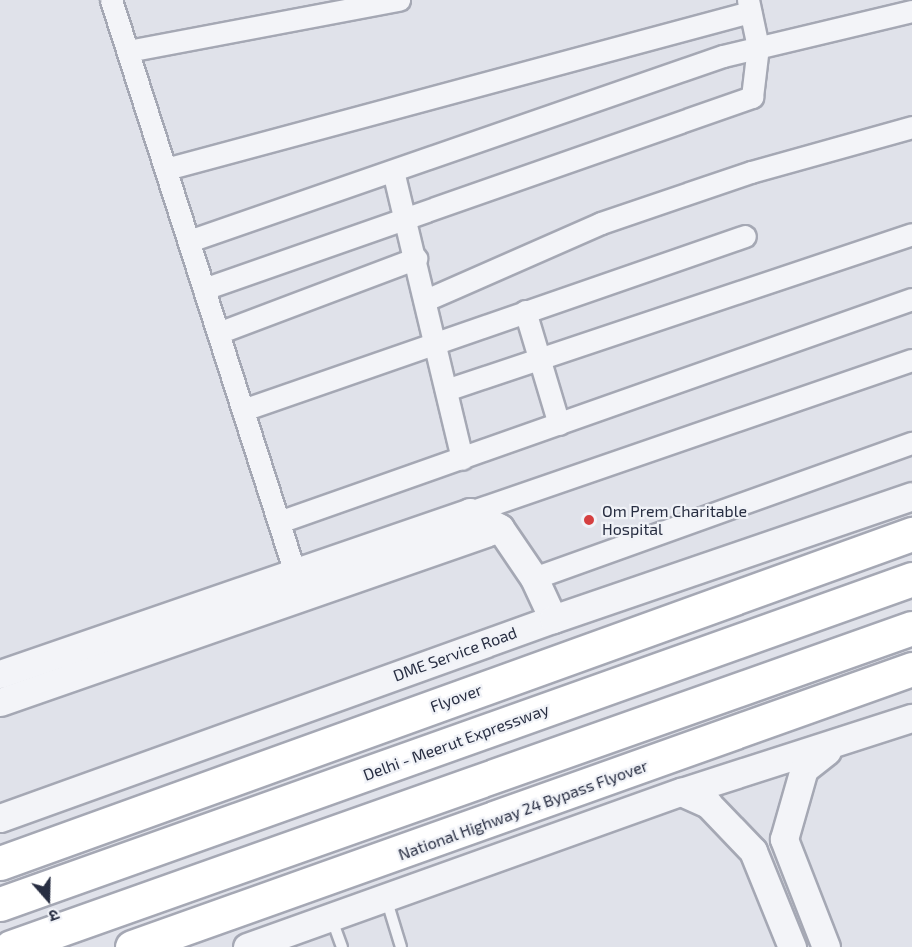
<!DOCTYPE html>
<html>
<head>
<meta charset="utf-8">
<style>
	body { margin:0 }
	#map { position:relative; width:912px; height:947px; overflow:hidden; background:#e0e2ea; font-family:"Exo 2","Noto Sans Devanagari",sans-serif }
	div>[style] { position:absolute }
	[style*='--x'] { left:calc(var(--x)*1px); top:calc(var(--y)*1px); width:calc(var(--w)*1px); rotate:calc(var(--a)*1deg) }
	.roads { filter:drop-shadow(2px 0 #a5a8b4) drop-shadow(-2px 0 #a5a8b4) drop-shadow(0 2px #a5a8b4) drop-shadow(0 -2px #a5a8b4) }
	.service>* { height:10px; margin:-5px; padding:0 5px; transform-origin:5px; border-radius:5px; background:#f3f4f8 }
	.minor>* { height:21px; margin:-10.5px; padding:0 10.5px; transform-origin:10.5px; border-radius:10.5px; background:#f3f4f8 }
	.tertiary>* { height:27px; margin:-13.5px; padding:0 13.5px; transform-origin:13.5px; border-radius:13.5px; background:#f3f4f8 }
	.trunk>* { height:33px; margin:-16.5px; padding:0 16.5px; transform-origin:16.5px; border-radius:16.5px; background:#fff }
	.motorway>* { height:33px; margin:-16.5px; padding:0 16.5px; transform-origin:16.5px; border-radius:16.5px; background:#fff }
	.dots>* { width:16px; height:16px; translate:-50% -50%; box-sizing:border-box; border:3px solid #f0f2f7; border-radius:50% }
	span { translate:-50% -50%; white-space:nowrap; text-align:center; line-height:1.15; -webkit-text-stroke:4.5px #f0f2f7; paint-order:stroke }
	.poi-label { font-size:16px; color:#282e42 }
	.left { translate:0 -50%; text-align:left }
	.street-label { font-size:16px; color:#282e42 }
	.north { position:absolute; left:18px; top:869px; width:60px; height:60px; -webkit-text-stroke:4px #f0f2f7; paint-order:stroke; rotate:160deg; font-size:16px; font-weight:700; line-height:24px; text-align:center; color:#282e42 }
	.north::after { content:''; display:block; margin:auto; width:21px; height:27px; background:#282e42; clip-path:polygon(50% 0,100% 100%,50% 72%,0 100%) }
</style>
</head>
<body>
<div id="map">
	<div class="roads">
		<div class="service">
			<div style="--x:386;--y:898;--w:51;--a:73"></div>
			<div style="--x:331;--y:917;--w:32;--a:70"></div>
		</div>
		<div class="minor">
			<div style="--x:111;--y:0;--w:602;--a:72.2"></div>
			<div style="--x:128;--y:51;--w:276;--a:-10.7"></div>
			<div style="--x:166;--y:169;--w:605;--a:-15.05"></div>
			<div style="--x:393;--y:171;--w:296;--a:76.5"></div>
			<div style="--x:189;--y:241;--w:565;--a:-19.11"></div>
			<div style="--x:723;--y:56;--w:194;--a:-13.4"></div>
			<div style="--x:204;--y:289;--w:581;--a:-19.31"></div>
			<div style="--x:752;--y:97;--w:50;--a:-83.2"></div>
			<div style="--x:758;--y:47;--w:48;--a:-102"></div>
			<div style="--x:426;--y:300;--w:191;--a:-23.7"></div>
			<div style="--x:601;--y:223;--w:158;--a:-18.8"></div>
			<div style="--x:751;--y:172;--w:167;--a:-15.6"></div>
			<div style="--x:525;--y:311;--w:118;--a:73.3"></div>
			<div style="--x:218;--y:333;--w:212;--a:-20.7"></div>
			<div style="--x:446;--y:390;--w:491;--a:-18.5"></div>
			<div style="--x:243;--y:410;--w:531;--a:-19.12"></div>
			<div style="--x:470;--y:512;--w:467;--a:-19"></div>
			<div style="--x:279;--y:522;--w:671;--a:-19.41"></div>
			<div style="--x:534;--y:578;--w:401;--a:-19.7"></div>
		</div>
		<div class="tertiary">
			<div style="--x:0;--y:674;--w:497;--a:-19"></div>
			<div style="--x:470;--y:512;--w:34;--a:28"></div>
			<div style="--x:500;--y:528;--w:60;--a:55.8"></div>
			<div style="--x:534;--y:578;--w:45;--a:65.1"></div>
			<div style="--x:0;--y:702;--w:529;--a:-19.19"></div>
			<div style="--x:681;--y:792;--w:30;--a:24"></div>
			<div style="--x:708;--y:804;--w:65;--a:46.2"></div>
			<div style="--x:753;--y:851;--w:104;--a:67.9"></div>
			<div style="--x:0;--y:818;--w:588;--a:-19.79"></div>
			<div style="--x:553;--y:619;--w:379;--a:-18.9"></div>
			<div style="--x:247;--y:947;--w:461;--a:-19.7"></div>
			<div style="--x:681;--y:792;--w:243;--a:-17.8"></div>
			<div style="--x:826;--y:947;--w:116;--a:-111.3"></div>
			<div style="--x:784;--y:839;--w:73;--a:-74.1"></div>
			<div style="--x:804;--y:769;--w:29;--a:-38"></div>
		</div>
		<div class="trunk">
			<div style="--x:0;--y:863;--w:970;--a:-19.84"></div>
			<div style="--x:132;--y:947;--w:828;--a:-19.62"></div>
		</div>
		<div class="motorway">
			<div style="--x:0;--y:904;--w:968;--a:-19.61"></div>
			<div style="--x:11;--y:947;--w:956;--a:-19.5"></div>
		</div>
	</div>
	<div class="dots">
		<div style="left:589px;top:520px;background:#d53f40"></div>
	</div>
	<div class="poi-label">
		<span class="left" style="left:602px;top:520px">Om Prem Charitable<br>Hospital</span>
	</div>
	<div class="street-label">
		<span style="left:455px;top:654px;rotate:-20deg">DME Service Road</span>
		<span style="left:456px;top:698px;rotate:-20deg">Flyover</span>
		<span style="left:456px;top:742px;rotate:-20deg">Delhi - Meerut Expressway</span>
		<span style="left:523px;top:810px;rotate:-20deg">National Highway 24 Bypass Flyover</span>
	</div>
	<div class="north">उ</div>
</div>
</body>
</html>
